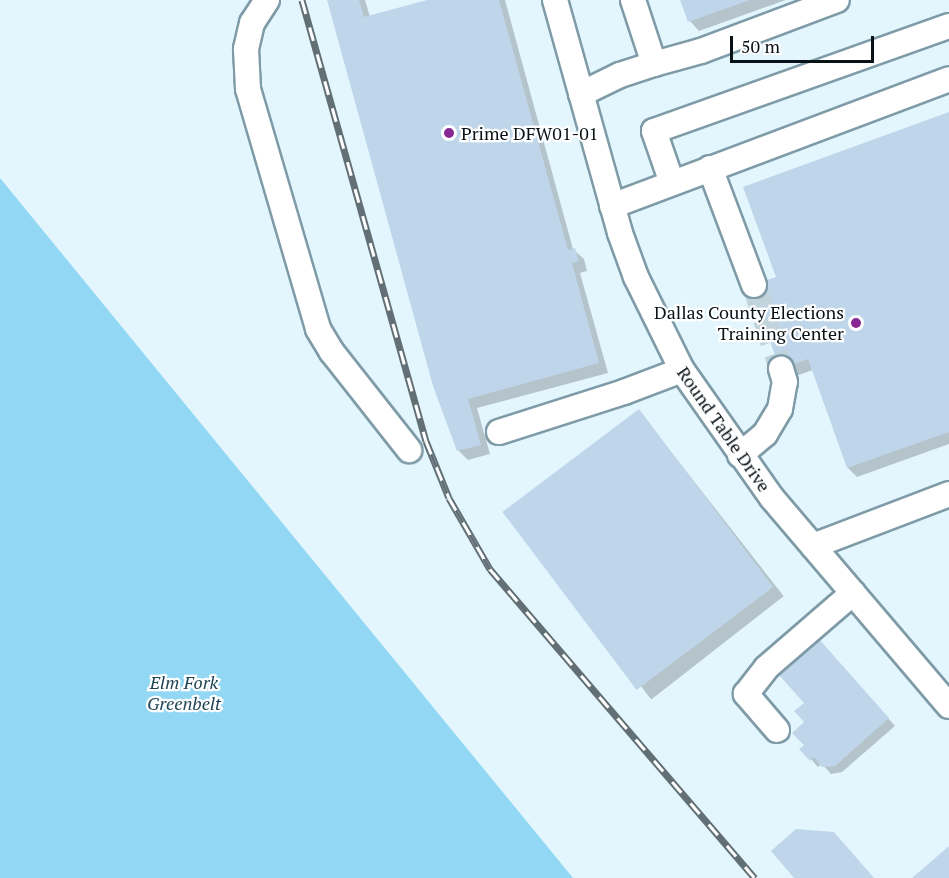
<!DOCTYPE html>
<html>
<head>
<meta charset="utf-8">
<style>
	body { margin:0 }
	#map { position:relative; width:949px; height:878px; overflow:hidden; background:#e3f6fe; font-family:"PT Serif",serif }
	div>[style] { position:absolute }
	[style*='--x'] { left:calc(var(--x)*1px); top:calc(var(--y)*1px); width:calc(var(--w)*1px); rotate:calc(var(--a)*1deg) }
	.green>* { inset:0; background:#92d8f4 }
	.shadow>* { inset:0; background:#0003; transform-origin:0 0 }
	.building>* { inset:0; background:#bfd6ea; transform-origin:0 0 }
	.minor-tunnel>* { height:24px; margin-top:-12px; transform-origin:0; background:repeating-linear-gradient(90deg,#c2d4db 0 24px,transparent 0 36px) }
	.roads { filter:drop-shadow(2px 0 #7e9ba7) drop-shadow(-2px 0 #7e9ba7) drop-shadow(0 2px #7e9ba7) drop-shadow(0 -2px #7e9ba7) }
	.minor>* { height:24px; margin:-12px; padding:0 12px; transform-origin:12px; border-radius:12px; background:#fff }
	.rail>* { height:7px; margin-top:-3.5px; transform-origin:0; background:repeating-linear-gradient(90deg,#fff 0 14px,#626f75 0 28px); box-sizing:border-box; border-block:2px solid #626f75 }
	.dots>* { width:16px; height:16px; translate:-50% -50%; box-sizing:border-box; border:3px solid #fff; border-radius:50% }
	span { translate:-50% -50%; white-space:nowrap; text-align:center; line-height:1.15; -webkit-text-stroke:4.5px #fff; paint-order:stroke }
	.poi-label { font-size:18px; color:#071116 }
	.left { translate:0 -50%; text-align:left }
	.right { translate:-100% -50%; text-align:right }
	.street-label { font-size:18px; color:#071116 }
	.park-label { font-size:18px; color:#204655; font-style:italic }
	.scale { position:absolute; left:730px; top:36px; width:144px; height:27px; box-sizing:border-box; border:3px solid #071116; border-top:0; padding-left:8px; font-size:18px; line-height:21px; white-space:nowrap; color:#071116; -webkit-text-stroke:4px #fff; paint-order:stroke }
</style>
</head>
<body>
<div id="map">
	<div class="green">
		<div style="clip-path:polygon(0 178px,573px 878px,0 878px)"></div>
	</div>
	<div class="shadow">
		<div style="clip-path:polygon(329px 0,365px 0,370px 17px,433px 0,505px 0,573px 249px,584px 259px,587px 271px,580px 273px,608px 373px,477px 408px,490px 454px,468px 460px,458px 450px)"></div>
		<div style="clip-path:polygon(682px 0,786px 0,699px 31px,690px 21px)"></div>
		<div style="clip-path:polygon(949px 113px,949px 444px,857px 477px,848px 468px,813px 370px,790px 378px,778px 278px)"></div>
		<div style="left:639px;top:411px;width:235px;height:168px;rotate:52deg"></div>
		<div style="clip-path:polygon(826px 648px,895px 726px,842px 772px,831px 774px,822px 764px,818px 767px,802px 749px,806px 746px,806px 703px)"></div>
	</div>
	<div class="building">
		<div style="clip-path:polygon(327px 0,359px 0,364px 17px,427px 0,499px 0,568px 250px,575px 248px,579px 261px,572px 263px,599px 363px,468px 399px,481px 445px,457px 451px,433px 386px)"></div>
		<div style="clip-path:polygon(680px 0,750px 0,688px 22px)"></div>
		<div style="clip-path:polygon(949px 112px,949px 432px,847px 468px,808px 359px,780px 369px,750px 286px,776px 277px,743px 187px)"></div>
		<div style="left:639px;top:409px;width:223px;height:171px;rotate:53deg"></div>
		<div style="clip-path:polygon(819px 639px,889px 718px,835px 766px,822px 767px,814px 757px,810px 761px,799px 749px,804px 745px,792px 733px,804px 722px,794px 711px,804px 703px,779px 675px)"></div>
		<div style="clip-path:polygon(796px 829px,834px 832px,874px 878px,794px 878px,771px 851px)"></div>
		<div style="clip-path:polygon(949px 846px,949px 878px,912px 878px)"></div>
	</div>
	<div class="minor-tunnel">
		<div style="--x:754;--y:285;--w:88;--a:72.2"></div>
	</div>
	<div class="roads">
		<div class="minor">
			<div style="--x:267;--y:0;--w:27;--a:123"></div>
			<div style="--x:252;--y:23;--w:27;--a:103"></div>
			<div style="--x:246;--y:49;--w:40;--a:87.1"></div>
			<div style="--x:248;--y:89;--w:250;--a:73.7"></div>
			<div style="--x:318;--y:329;--w:27;--a:59"></div>
			<div style="--x:332;--y:352;--w:125;--a:51.8"></div>
			<div style="--x:555;--y:0;--w:242;--a:74.4"></div>
			<div style="--x:620;--y:233;--w:47;--a:70"></div>
			<div style="--x:636;--y:277;--w:104;--a:63.7"></div>
			<div style="--x:682;--y:370;--w:156;--a:54.9"></div>
			<div style="--x:772;--y:498;--w:273;--a:49.6"></div>
			<div style="--x:654;--y:64;--w:49;--a:-15.5"></div>
			<div style="--x:701;--y:51;--w:145;--a:-20.6"></div>
			<div style="--x:581;--y:94;--w:43;--a:-26"></div>
			<div style="--x:620;--y:75;--w:36;--a:-18"></div>
			<div style="--x:654;--y:64;--w:67;--a:-108.2"></div>
			<div style="--x:710;--y:168;--w:125;--a:69.4"></div>
			<div style="--x:672;--y:183;--w:55;--a:-109.1"></div>
			<div style="--x:654;--y:131;--w:313;--a:-19.6"></div>
			<div style="--x:612;--y:206;--w:360;--a:-20.6"></div>
			<div style="--x:499;--y:432;--w:131;--a:-17.7"></div>
			<div style="--x:624;--y:392;--w:62;--a:-20.8"></div>
			<div style="--x:740;--y:455;--w:33;--a:-40"></div>
			<div style="--x:765;--y:434;--w:29;--a:-59"></div>
			<div style="--x:780;--y:409;--w:27;--a:-80"></div>
			<div style="--x:785;--y:382;--w:14;--a:-107"></div>
			<div style="--x:813;--y:546;--w:146;--a:-20.9"></div>
			<div style="--x:777;--y:730;--w:48;--a:-130.7"></div>
			<div style="--x:746;--y:694;--w:33;--a:-52"></div>
			<div style="--x:766;--y:668;--w:115;--a:-40.8"></div>
		</div>
	</div>
	<div class="rail">
		<div style="--x:302;--y:0;--w:458;--a:74.3"></div>
		<div style="--x:426;--y:441;--w:61;--a:68"></div>
		<div style="--x:449;--y:498;--w:82;--a:60"></div>
		<div style="--x:490;--y:569;--w:407;--a:49.4"></div>
	</div>
	<div class="dots">
		<div style="left:449px;top:133px;background:#882993"></div>
		<div style="left:856px;top:323px;background:#882993"></div>
	</div>
	<div class="poi-label">
		<span class="left" style="left:461px;top:133px">Prime DFW01-01</span>
		<span class="right" style="left:844px;top:323px">Dallas County Elections<br>Training Center</span>
	</div>
	<div class="street-label">
		<span style="left:724px;top:429px;rotate:55deg">Round Table Drive</span>
	</div>
	<div class="park-label">
		<span style="left:184px;top:693px">Elm Fork<br>Greenbelt</span>
	</div>
	<div class="scale">50 m</div>
</div>
</body>
</html>
